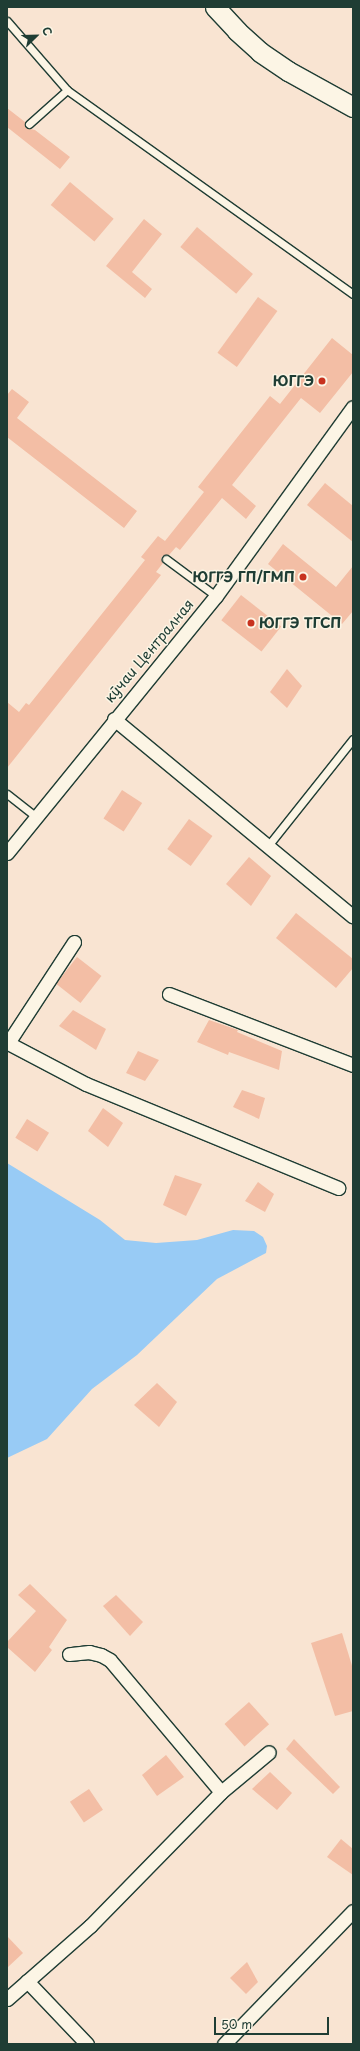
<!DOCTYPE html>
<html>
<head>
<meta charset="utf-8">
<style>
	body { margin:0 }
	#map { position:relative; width:360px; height:2051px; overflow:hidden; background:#f9e4d2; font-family:"Playpen Sans",sans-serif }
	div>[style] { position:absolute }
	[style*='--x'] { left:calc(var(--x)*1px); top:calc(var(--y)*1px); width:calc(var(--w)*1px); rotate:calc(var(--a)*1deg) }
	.water>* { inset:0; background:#98cbf5 }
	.building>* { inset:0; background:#f3bea5; transform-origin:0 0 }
	.roads { filter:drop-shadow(1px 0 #1f3d34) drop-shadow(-1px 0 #1f3d34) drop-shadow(0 1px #1f3d34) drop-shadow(0 -1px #1f3d34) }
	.service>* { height:7px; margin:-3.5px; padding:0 3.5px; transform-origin:3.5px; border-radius:3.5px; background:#fcf5e5 }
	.minor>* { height:13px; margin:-6.5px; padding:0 6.5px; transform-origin:6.5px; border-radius:6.5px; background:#fcf5e5 }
	.secondary>* { height:19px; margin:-9.5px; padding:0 9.5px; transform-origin:9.5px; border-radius:9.5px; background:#fcf5e5 }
	.dots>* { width:11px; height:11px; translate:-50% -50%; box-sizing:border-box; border:2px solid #fcf5e5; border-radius:50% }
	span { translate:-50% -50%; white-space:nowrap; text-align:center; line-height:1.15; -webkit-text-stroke:3px #fcf5e5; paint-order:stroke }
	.poi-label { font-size:14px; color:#1f3d34; font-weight:700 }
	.right { translate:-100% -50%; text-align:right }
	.left { translate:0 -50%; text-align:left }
	.street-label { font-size:14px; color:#1f3d34 }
	.frame { position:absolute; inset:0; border:8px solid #1f3d34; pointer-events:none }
	.north { position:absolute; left:16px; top:16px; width:40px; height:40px; -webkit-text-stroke:3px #fcf5e5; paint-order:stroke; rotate:67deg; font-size:11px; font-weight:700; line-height:16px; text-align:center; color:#1f3d34 }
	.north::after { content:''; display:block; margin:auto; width:14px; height:18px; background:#1f3d34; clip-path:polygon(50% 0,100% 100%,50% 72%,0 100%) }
	.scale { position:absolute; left:214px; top:2017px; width:115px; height:18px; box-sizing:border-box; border:2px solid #1f3d34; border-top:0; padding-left:5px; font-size:12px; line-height:14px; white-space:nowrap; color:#1f3d34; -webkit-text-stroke:3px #fcf5e5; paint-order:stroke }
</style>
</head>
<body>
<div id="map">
	<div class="water">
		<div style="clip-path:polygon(7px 1163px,100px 1220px,125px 1240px,156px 1243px,197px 1240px,233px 1230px,254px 1231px,263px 1237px,267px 1246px,266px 1253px,217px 1279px,137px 1355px,92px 1389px,47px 1439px,7px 1458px)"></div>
	</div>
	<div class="building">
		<div style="clip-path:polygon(7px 108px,25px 122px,26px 128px,35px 130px,70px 157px,60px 169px,7px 127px)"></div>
		<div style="left:70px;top:182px;width:57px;height:30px;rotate:40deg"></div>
		<div style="clip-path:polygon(144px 219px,162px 234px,132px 272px,152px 289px,145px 298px,106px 266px)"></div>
		<div style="left:197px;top:227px;width:73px;height:26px;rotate:40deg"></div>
		<div style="left:258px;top:297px;width:24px;height:69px;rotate:36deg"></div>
		<div style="clip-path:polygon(332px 338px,353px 355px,353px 372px,320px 413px,301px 398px,232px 485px,256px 506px,246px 519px,222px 498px,180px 550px,176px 547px,169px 555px,162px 556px,161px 559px,163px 563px,156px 572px,161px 575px,7px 768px,7px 702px,19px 712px,26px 703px,29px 705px,145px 560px,141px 557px,158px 536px,165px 541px,204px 492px,198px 487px,270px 396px,280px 404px)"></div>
		<div style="clip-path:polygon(12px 389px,29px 402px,17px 418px,137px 511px,124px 528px,7px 437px,7px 395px)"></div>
		<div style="clip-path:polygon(325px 483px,353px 506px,353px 542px,307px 505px)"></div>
		<div style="clip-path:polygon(283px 544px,336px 587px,353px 566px,353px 611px,342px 624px,268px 564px)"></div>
		<div style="left:241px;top:595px;width:51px;height:32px;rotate:38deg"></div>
		<div style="clip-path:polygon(287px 669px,302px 686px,287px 708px,270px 692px)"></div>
		<div style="left:122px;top:790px;width:24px;height:34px;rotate:33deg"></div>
		<div style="left:189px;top:819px;width:29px;height:37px;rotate:36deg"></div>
		<div style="clip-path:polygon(249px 857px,271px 876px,251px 906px,226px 884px)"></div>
		<div style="clip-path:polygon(296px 913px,353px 959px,353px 968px,336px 988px,276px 938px)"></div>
		<div style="left:77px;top:957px;width:31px;height:34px;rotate:38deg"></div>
		<div style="clip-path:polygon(73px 1010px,106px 1029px,96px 1050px,59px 1026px)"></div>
		<div style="clip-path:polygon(209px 1020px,238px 1030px,237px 1032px,282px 1051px,279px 1070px,229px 1052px,228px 1055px,197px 1042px)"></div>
		<div style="clip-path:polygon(138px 1051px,159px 1060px,145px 1081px,126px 1073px)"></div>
		<div style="clip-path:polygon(242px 1090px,265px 1098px,259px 1119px,233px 1107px)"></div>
		<div style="clip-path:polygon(103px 1108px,123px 1123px,108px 1147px,88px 1131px)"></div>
		<div style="left:27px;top:1119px;width:26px;height:22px;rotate:32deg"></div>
		<div style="clip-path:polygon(175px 1175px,202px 1184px,186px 1216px,163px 1205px)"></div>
		<div style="clip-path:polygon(258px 1182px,274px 1194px,265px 1212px,245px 1201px)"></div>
		<div style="clip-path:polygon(157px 1383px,177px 1402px,159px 1427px,134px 1405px)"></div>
		<div style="clip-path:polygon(30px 1584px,67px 1620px,49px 1647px,52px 1650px,35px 1672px,7px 1647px,7px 1642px,36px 1611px,18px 1595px)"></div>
		<div style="clip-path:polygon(116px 1595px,143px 1622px,130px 1636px,103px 1606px)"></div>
		<div style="clip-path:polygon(342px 1633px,353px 1669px,353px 1711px,335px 1716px,311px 1643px)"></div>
		<div style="left:249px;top:1702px;width:30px;height:33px;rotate:48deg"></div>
		<div style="clip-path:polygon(294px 1739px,340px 1787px,333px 1794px,286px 1749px)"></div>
		<div style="clip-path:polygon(166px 1755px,184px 1777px,157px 1796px,142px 1775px)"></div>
		<div style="clip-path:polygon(270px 1772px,292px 1793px,277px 1810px,252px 1789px)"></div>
		<div style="left:89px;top:1789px;width:25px;height:23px;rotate:56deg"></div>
		<div style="clip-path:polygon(341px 1839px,353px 1849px,353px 1875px,327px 1857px)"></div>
		<div style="clip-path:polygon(7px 1936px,23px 1953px,7px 1968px)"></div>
		<div style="clip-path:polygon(247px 1962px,258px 1982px,246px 1994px,230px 1978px)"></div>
	</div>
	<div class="roads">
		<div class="service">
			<div style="--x:7;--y:21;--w:91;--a:49"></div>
			<div style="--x:67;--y:90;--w:351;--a:35.5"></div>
			<div style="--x:29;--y:124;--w:51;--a:-41.8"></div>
			<div style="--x:166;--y:559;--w:62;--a:36.5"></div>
			<div style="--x:7;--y:794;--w:37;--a:38"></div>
			<div style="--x:267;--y:847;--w:138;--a:-51.5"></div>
		</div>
		<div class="minor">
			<div style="--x:114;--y:719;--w:310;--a:39.6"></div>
			<div style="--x:7;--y:853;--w:331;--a:-50.9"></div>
			<div style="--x:216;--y:596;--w:233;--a:-54.1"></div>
			<div style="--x:74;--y:942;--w:121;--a:123.2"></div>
			<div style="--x:8;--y:1043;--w:88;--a:27.7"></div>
			<div style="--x:86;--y:1084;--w:273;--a:22.4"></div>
			<div style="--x:169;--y:994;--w:197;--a:21.1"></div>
			<div style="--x:221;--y:1792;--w:62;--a:-39.8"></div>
			<div style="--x:27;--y:1981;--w:87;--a:46.4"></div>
			<div style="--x:7;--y:1999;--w:111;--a:-41.3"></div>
			<div style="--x:90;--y:1926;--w:187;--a:-45.6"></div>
			<div style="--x:221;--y:1792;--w:172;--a:-130.1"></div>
			<div style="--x:110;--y:1660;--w:10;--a:-151"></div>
			<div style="--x:101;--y:1655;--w:12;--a:-166"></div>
			<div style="--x:89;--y:1652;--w:20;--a:174"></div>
			<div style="--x:224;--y:2044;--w:185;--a:-45.9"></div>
		</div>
		<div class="secondary">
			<div style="--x:215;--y:7;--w:33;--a:47"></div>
			<div style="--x:237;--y:31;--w:31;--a:42"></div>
			<div style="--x:260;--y:52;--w:34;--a:34"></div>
			<div style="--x:288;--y:71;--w:74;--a:29"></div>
		</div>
	</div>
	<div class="dots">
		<div style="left:322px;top:381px;background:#c8321e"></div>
		<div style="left:303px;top:577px;background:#c8321e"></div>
		<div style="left:251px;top:623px;background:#c8321e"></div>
	</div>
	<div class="poi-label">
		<span class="right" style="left:314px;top:381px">ЮГГЭ</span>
		<span class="right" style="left:295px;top:577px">ЮГГЭ ГП/ГМП</span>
		<span class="left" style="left:259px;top:623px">ЮГГЭ ТГСП</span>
	</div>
	<div class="street-label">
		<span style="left:149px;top:651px;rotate:-50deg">кӯчаи Централная</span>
	</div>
	<div class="frame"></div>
	<div class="north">С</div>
	<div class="scale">50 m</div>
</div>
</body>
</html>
